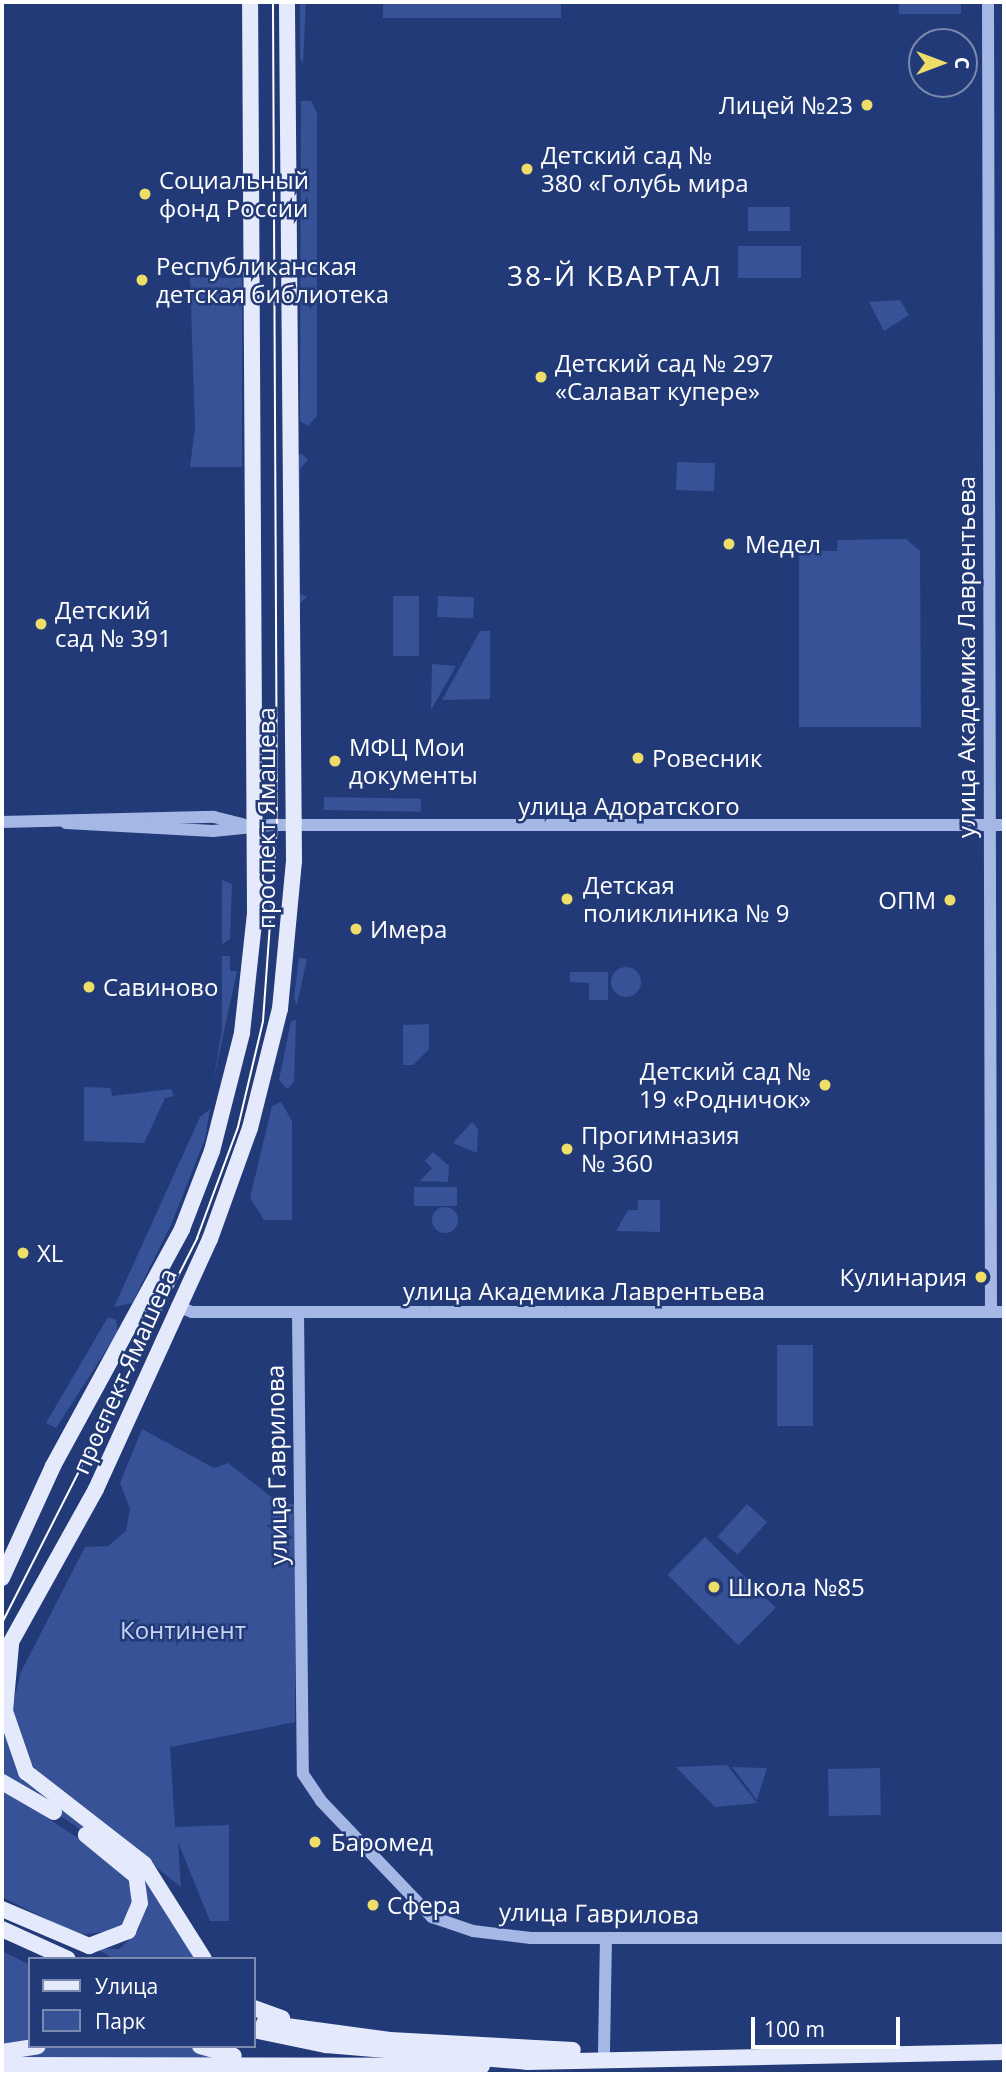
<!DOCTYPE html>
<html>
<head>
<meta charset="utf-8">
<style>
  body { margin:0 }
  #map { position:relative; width:1006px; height:2076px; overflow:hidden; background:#233a78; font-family:"Open Sans",sans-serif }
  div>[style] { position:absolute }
  .green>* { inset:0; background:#375296; transform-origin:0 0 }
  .round { border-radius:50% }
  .minor>* { height:12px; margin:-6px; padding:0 6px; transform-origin:6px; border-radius:6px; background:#a5b7e4 }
  .major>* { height:16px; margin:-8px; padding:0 8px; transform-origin:8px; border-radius:8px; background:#e4eafc }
  .tram>* { height:2px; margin:-1px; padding:0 1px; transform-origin:1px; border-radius:1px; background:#fff }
  .dots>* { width:19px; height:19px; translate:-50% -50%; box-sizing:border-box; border:4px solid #233a78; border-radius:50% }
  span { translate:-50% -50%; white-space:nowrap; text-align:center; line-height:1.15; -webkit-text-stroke:5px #233a78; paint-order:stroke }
  .poi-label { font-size:24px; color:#fff }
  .right { translate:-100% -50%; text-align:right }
  .left { translate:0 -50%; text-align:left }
  .street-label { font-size:24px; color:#fff }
  .park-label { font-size:24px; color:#c7d4f3 }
  .quarter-label { font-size:28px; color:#fff; letter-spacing:2px }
  .frame { position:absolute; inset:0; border:4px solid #fff; pointer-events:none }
  .legend { position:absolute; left:28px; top:1957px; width:228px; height:91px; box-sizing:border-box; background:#233a78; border:2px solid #7b89ae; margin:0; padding:9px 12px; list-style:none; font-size:21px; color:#fff }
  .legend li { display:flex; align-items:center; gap:14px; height:35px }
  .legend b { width:35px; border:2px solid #7b89ae }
  .north { position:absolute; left:908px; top:28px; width:70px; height:70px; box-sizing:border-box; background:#233a78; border:2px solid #7b89ae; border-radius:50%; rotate:90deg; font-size:19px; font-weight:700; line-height:28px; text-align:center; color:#fff }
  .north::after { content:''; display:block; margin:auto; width:24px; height:32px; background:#eedd68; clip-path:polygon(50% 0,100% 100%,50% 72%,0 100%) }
  .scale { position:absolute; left:751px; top:2017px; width:149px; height:32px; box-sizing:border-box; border:4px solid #fff; border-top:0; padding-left:9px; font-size:21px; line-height:24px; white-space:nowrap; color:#fff; -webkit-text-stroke:5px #233a78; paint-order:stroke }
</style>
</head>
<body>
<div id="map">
  <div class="green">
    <i style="clip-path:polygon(300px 2px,306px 2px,303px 64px,300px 58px)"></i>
    <i style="left:383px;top:2px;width:178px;height:16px"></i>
    <i style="left:899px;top:2px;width:62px;height:12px"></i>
    <i style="clip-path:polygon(301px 101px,311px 101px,317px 113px,317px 416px,308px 426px,300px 421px)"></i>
    <i style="left:748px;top:207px;width:42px;height:24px"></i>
    <i style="left:738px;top:246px;width:63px;height:32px"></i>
    <i style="clip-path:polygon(190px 277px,242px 278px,242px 467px,190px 467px,195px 428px)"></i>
    <i style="clip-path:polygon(900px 300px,909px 315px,884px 331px,869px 302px)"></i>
    <i style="clip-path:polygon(302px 454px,308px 460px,300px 469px,300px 594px,307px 597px,299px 604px,297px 455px)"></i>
    <i style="left:677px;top:462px;width:38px;height:28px;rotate:2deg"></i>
    <i style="clip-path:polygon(906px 539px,920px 551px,921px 727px,799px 727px,799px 550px,837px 551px,838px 540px)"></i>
    <i style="left:393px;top:596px;width:26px;height:60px"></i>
    <i style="left:438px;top:596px;width:36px;height:21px;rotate:2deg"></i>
    <i style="clip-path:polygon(480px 631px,490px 631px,490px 699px,442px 700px)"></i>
    <i style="clip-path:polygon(432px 664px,456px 666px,431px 710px)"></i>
    <i style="left:324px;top:797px;width:97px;height:13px;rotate:1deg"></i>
    <i style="clip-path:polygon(222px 880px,232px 884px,230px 939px,222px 944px)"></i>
    <i style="clip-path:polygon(222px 956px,230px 956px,230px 971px,237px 971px,213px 1083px,222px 1030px)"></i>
    <i style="clip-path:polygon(299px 958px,307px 959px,297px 1005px,294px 998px)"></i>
    <i class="round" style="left:611px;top:967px;width:30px;height:30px"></i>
    <i style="clip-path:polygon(570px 972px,608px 972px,608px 1000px,589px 1000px,589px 983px,570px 982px)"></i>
    <i style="clip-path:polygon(296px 1020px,294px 1082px,287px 1089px,279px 1080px,291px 1021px)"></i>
    <i style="clip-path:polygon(429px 1024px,429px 1049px,413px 1065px,403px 1065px,403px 1025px)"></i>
    <i style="clip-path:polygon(84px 1087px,111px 1088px,112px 1096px,171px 1089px,174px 1096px,165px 1098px,144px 1143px,84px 1141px)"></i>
    <i style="clip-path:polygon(281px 1102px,292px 1121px,292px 1220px,264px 1220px,250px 1198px,272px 1106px)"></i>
    <i style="clip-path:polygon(210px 1109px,205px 1139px,171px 1225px,132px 1303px,114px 1307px,200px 1117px)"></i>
    <i style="clip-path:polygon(472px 1122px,478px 1129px,477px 1153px,453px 1143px)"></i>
    <i style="clip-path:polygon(433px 1152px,449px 1166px,448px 1182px,420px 1181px,432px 1168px,425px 1161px)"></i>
    <i style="left:414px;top:1187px;width:43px;height:19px"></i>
    <i style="clip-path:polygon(638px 1200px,660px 1200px,660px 1232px,616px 1231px,628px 1210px,638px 1210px)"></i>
    <i class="round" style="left:432px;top:1207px;width:26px;height:26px"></i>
    <i style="clip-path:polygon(108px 1317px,116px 1320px,118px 1332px,56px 1428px,46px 1423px)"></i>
    <i style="left:777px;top:1345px;width:36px;height:81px"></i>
    <i style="clip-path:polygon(142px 1429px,214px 1468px,228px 1463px,280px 1504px,295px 1504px,295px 1722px,170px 1747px,175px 1827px,229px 1825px,229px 1921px,210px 1921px,178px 1842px,181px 1887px,38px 1774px,19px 1743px,12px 1707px,21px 1672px,85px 1547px,108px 1546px,126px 1531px,130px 1509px,120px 1483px)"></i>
    <i style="left:747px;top:1504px;width:27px;height:44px;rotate:42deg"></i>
    <i style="left:705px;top:1537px;width:100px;height:53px;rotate:45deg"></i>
    <i style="clip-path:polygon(2px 1724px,13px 1757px,140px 1867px,195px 1959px,115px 1959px,94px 1948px,119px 1949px,138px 1931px,144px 1911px,135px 1867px,2px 1776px)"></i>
    <i style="clip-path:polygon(727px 1765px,757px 1803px,715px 1807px,676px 1767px)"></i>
    <i style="clip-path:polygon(732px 1767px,767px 1768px,757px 1800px)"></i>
    <i style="left:880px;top:1768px;width:47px;height:52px;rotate:89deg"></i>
    <i style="clip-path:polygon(2px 1789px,122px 1866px,136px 1903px,119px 1930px,79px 1935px,2px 1897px)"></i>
    <i style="clip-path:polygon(2px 1951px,30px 1965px,30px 2046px,2px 2047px)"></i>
    <i style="clip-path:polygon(50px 2046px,194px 2046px,223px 2059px,2px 2060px)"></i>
  </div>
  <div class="minor">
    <i style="left:988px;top:2px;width:1310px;rotate:89.87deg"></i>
    <i style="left:2px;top:822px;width:212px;rotate:-1.4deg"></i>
    <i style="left:214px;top:817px;width:30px;rotate:14deg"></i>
    <i style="left:66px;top:823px;width:147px;rotate:3.1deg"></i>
    <i style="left:213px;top:831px;width:59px;rotate:-5.8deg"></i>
    <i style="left:272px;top:825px;width:732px"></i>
    <i style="left:177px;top:1306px;width:16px;rotate:22deg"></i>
    <i style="left:192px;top:1312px;width:812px"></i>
    <i style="left:298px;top:1312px;width:462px;rotate:89.4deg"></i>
    <i style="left:303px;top:1774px;width:32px;rotate:56deg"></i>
    <i style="left:321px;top:1801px;width:161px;rotate:46.3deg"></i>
    <i style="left:432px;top:1917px;width:43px;rotate:18.9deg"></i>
    <i style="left:473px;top:1931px;width:58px;rotate:6.9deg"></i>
    <i style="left:531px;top:1938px;width:473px"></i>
    <i style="left:604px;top:2051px;width:113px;rotate:-89deg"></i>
  </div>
  <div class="major">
    <i style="left:2px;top:1578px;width:123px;rotate:-65.5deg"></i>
    <i style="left:53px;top:1466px;width:270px;rotate:-61.4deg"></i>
    <i style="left:182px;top:1229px;width:84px;rotate:-69deg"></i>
    <i style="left:212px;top:1151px;width:122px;rotate:-75.7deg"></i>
    <i style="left:242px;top:1033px;width:121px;rotate:-83.8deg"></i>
    <i style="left:255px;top:913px;width:911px;rotate:-90.31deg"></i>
    <i style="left:11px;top:1645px;width:66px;rotate:95.2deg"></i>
    <i style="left:5px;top:1711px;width:65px;rotate:71deg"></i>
    <i style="left:26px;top:1772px;width:150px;rotate:37.9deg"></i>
    <i style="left:144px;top:1864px;width:112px;rotate:57.7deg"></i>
    <i style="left:2px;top:1658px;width:193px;rotate:-60.9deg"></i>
    <i style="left:96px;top:1489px;width:275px;rotate:-65.5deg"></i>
    <i style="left:210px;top:1239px;width:118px;rotate:-70.2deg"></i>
    <i style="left:250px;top:1128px;width:123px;rotate:-75.9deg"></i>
    <i style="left:280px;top:1009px;width:149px;rotate:-84.6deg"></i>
    <i style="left:294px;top:861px;width:859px;rotate:-90.47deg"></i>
    <i style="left:2px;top:1782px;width:60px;rotate:30deg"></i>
    <i style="left:2px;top:1909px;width:95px;rotate:23deg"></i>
    <i style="left:89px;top:1946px;width:42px;rotate:-21deg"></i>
    <i style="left:128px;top:1931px;width:30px;rotate:-67deg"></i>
    <i style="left:140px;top:1903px;width:27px;rotate:-98deg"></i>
    <i style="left:136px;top:1876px;width:65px;rotate:-140.6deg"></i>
    <i style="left:2px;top:1929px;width:72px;rotate:24.4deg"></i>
    <i style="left:254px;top:2008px;width:30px;rotate:20deg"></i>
    <i style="left:264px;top:2023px;width:127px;rotate:7.7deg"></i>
    <i style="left:390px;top:2040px;width:183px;rotate:3.1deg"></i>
    <i style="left:254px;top:2030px;width:74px;rotate:11.8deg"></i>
    <i style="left:326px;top:2045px;width:202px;rotate:4.8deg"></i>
    <i style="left:527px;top:2062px;width:477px;rotate:-1.2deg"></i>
    <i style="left:200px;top:2046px;width:35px;rotate:16deg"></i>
    <i style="left:2px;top:2052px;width:36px;rotate:-9deg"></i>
    <i style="left:2px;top:2065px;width:480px;rotate:0.1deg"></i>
  </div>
  <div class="tram">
    <i style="left:2px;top:1623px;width:432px;rotate:-63.1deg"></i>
    <i style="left:197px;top:1238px;width:118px;rotate:-69.7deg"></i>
    <i style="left:238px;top:1127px;width:109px;rotate:-76.7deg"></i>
    <i style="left:263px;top:1021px;width:196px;rotate:-85.9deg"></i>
    <i style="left:277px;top:825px;width:823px;rotate:-90.28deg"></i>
  </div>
  <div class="dots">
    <i style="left:867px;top:105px;background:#eedd68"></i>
    <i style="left:527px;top:169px;background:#eedd68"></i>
    <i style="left:145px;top:194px;background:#eedd68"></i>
    <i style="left:142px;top:280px;background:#eedd68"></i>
    <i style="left:541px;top:377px;background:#eedd68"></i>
    <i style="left:729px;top:544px;background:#eedd68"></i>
    <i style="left:41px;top:624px;background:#eedd68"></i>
    <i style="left:638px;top:758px;background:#eedd68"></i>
    <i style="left:335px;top:761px;background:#eedd68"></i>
    <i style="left:567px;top:899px;background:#eedd68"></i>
    <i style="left:950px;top:900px;background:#eedd68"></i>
    <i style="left:356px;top:929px;background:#eedd68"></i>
    <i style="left:89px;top:987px;background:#eedd68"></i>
    <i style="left:825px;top:1085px;background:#eedd68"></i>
    <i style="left:567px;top:1149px;background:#eedd68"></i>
    <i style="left:23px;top:1253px;background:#eedd68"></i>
    <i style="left:981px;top:1277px;background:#eedd68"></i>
    <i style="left:714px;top:1587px;background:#eedd68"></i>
    <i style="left:315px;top:1842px;background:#eedd68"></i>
    <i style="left:373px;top:1905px;background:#eedd68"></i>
  </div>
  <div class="poi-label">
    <span class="right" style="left:853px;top:105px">Лицей №23</span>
    <span class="left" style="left:541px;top:169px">Детский сад №<br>380 «Голубь мира</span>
    <span class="left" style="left:159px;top:194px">Социальный<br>фонд России</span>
    <span class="left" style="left:156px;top:280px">Республиканская<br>детская библиотека</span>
    <span class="left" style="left:555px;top:377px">Детский сад № 297<br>«Салават купере»</span>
    <span class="left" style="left:745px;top:544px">Медел</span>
    <span class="left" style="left:55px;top:624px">Детский<br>сад № 391</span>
    <span class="left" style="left:349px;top:761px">МФЦ Мои<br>документы</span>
    <span class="left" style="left:652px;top:758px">Ровесник</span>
    <span class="left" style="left:583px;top:899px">Детская<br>поликлиника № 9</span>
    <span class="right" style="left:936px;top:900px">ОПМ</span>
    <span class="left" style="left:370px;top:929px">Имера</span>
    <span class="left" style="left:103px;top:987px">Савиново</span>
    <span class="right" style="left:811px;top:1085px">Детский сад №<br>19 «Родничок»</span>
    <span class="left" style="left:581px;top:1149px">Прогимназия<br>№ 360</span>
    <span class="left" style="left:37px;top:1253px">XL</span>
    <span class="right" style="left:967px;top:1277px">Кулинария</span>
    <span class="left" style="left:728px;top:1587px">Школа №85</span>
    <span class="left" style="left:331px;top:1842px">Баромед</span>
    <span class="left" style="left:387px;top:1905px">Сфера</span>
  </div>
  <div class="street-label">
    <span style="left:966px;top:657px;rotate:-90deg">улица Академика Лаврентьева</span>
    <span style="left:629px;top:806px">улица Адоратского</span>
    <span style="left:266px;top:818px;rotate:-90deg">проспект Ямашева</span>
    <span style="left:584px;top:1291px">улица Академика Лаврентьева</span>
    <span style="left:124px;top:1371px;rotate:-66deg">проспект Ямашева</span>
    <span style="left:276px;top:1465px;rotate:-91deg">улица Гаврилова</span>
    <span style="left:599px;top:1913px;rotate:1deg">улица Гаврилова</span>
  </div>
  <div class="park-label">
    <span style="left:183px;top:1630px">Континент</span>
  </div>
  <div class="quarter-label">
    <span style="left:615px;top:275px">38-Й КВАРТАЛ</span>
  </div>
  <div class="frame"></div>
  <ul class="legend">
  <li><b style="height:9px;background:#e4eafc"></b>Улица</li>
  <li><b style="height:19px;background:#375296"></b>Парк</li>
  </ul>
  <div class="north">С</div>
  <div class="scale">100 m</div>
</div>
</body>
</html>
